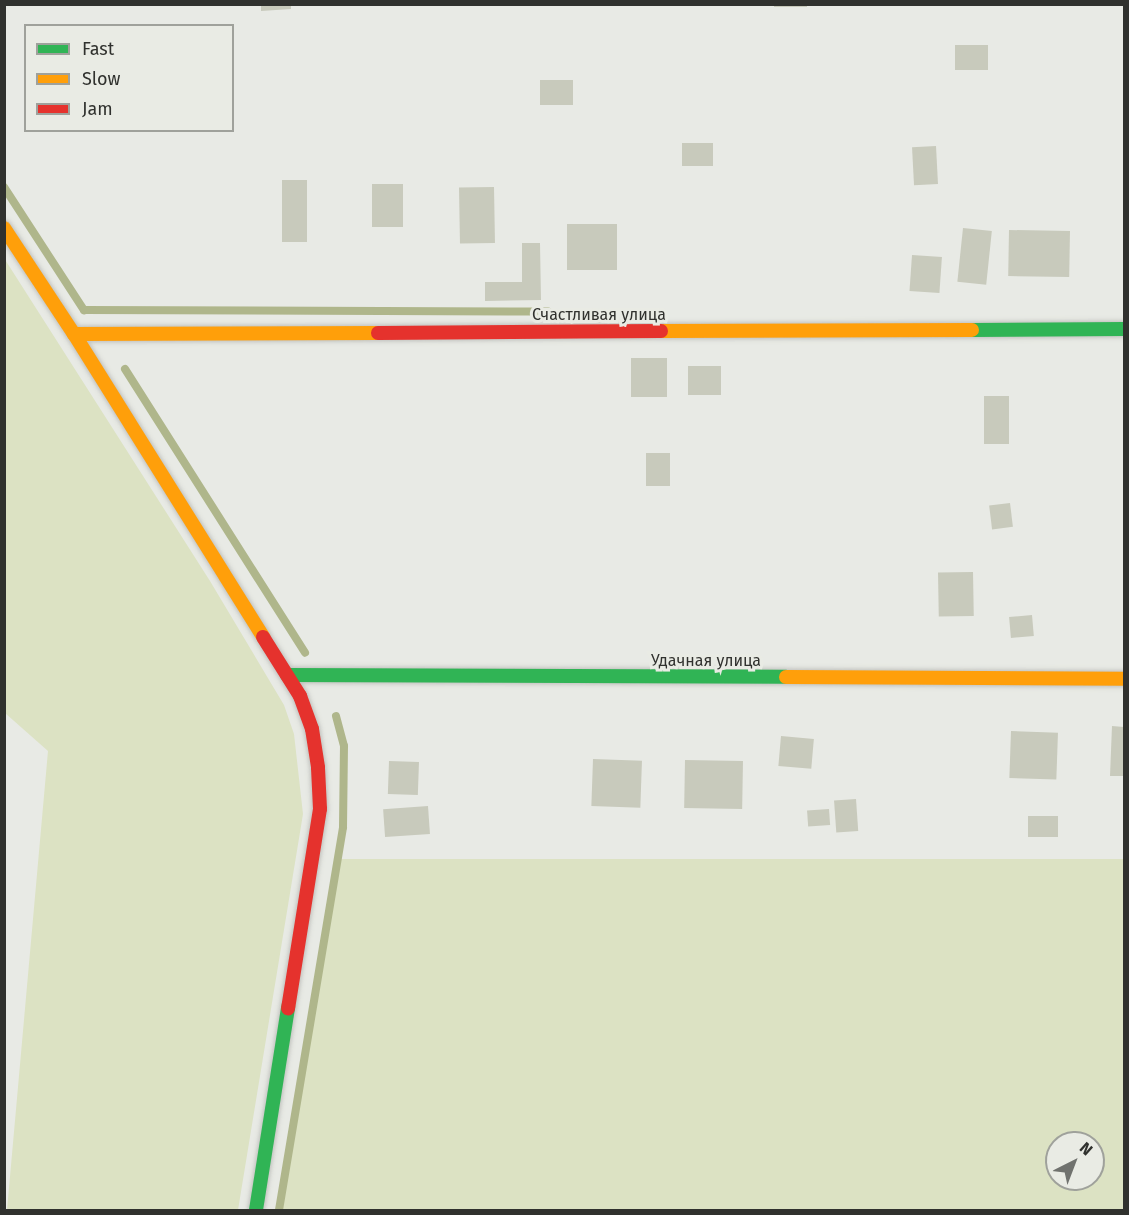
<!DOCTYPE html>
<html>
<head>
<meta charset="utf-8">
<style>
  body { margin:0 }
  #map { position:relative; width:1129px; height:1215px; overflow:hidden; background:#e8eae5; font-family:"Fira Sans",sans-serif }
  div>[style] { position:absolute }
  .green>* { inset:0; background:#dce2c3 }
  .stream>* { height:8px; margin:-4px; padding:0 4px; transform-origin:4px; border-radius:4px; background:#afb68b }
  .building>* { inset:0; background:#c8cabc; transform-origin:0 0 }
  .roads { filter:drop-shadow(0 0 2px #c2c3bf) drop-shadow(0 0 2px #c2c3bf) }
  .fast>* { height:14px; margin:-7px; padding:0 7px; transform-origin:7px; border-radius:7px; background:#30b455 }
  .slow>* { height:14px; margin:-7px; padding:0 7px; transform-origin:7px; border-radius:7px; background:#ff9f0a }
  .jam>* { height:14px; margin:-7px; padding:0 7px; transform-origin:7px; border-radius:7px; background:#e5322d }
  span { translate:-50% -50%; white-space:nowrap; text-align:center; line-height:1.15; -webkit-text-stroke:6px #e9ebe4; paint-order:stroke }
  .street-label { font-size:16px; color:#30312e }
  .frame { position:absolute; inset:0; border:6px solid #30312e; pointer-events:none }
  .legend { position:absolute; left:24px; top:24px; width:210px; height:108px; box-sizing:border-box; background:#e9ebe4; border:2px solid #9fa19b; margin:0; padding:8px 10px; list-style:none; font-size:18px; color:#30312e }
  .legend li { display:flex; align-items:center; gap:12px; height:30px }
  .legend b { width:30px; border:2px solid #9fa19b }
  .north { position:absolute; left:1045px; top:1131px; width:60px; height:60px; box-sizing:border-box; background:#e9ebe4; border:2px solid #9fa19b; border-radius:50%; rotate:42deg; font-size:16px; font-weight:700; line-height:24px; text-align:center; color:#30312e }
  .north::after { content:''; display:block; margin:auto; width:21px; height:27px; background:#70726e; clip-path:polygon(50% 0,100% 100%,50% 72%,0 100%) }
</style>
</head>
<body>
<div id="map">
  <div class="green">
    <i style="clip-path:polygon(4px 258px,210px 581px,284px 705px,294px 734px,303px 814px,238px 1210px,7px 1210px,48px 751px,5px 713px)"></i>
    <i style="clip-path:polygon(evenodd,337px 859px,1124px 859px,1124px 1210px,276px 1210px,337px 859px,1057px 1143px,1093px 1143px,1093px 1179px,1057px 1179px,1057px 1143px)"></i>
  </div>
  <div class="stream">
    <i style="left:4px;top:187px;width:147px;rotate:57deg"></i>
    <i style="left:84px;top:310px;width:464px;rotate:0.2deg"></i>
    <i style="left:125px;top:369px;width:336px;rotate:57.6deg"></i>
    <i style="left:279px;top:1210px;width:388px;rotate:-80.5deg"></i>
    <i style="left:343px;top:827px;width:81px;rotate:-89.3deg"></i>
    <i style="left:344px;top:746px;width:31px;rotate:-105deg"></i>
  </div>
  <div class="building">
    <i style="clip-path:polygon(261px 4px,291px 4px,291px 9px,261px 11px)"></i>
    <i style="left:774px;top:4px;width:33px;height:3px"></i>
    <i style="left:988px;top:45px;width:25px;height:33px;rotate:90deg"></i>
    <i style="left:573px;top:80px;width:25px;height:33px;rotate:90deg"></i>
    <i style="left:682px;top:143px;width:31px;height:23px"></i>
    <i style="left:936px;top:146px;width:38px;height:24px;rotate:87deg"></i>
    <i style="left:282px;top:180px;width:25px;height:62px"></i>
    <i style="left:372px;top:184px;width:31px;height:43px"></i>
    <i style="left:494px;top:187px;width:56px;height:35px;rotate:89deg"></i>
    <i style="left:567px;top:224px;width:50px;height:46px"></i>
    <i style="left:963px;top:228px;width:29px;height:54px;rotate:6deg"></i>
    <i style="left:1009px;top:230px;width:61px;height:46px;rotate:1deg"></i>
    <i style="clip-path:polygon(522px 243px,540px 243px,541px 300px,485px 301px,485px 282px,522px 282px)"></i>
    <i style="left:912px;top:255px;width:30px;height:36px;rotate:4deg"></i>
    <i style="left:631px;top:358px;width:36px;height:39px"></i>
    <i style="left:688px;top:366px;width:33px;height:29px"></i>
    <i style="left:984px;top:396px;width:25px;height:48px"></i>
    <i style="left:646px;top:453px;width:24px;height:33px"></i>
    <i style="left:1010px;top:503px;width:24px;height:21px;rotate:83deg"></i>
    <i style="left:973px;top:572px;width:44px;height:35px;rotate:89deg"></i>
    <i style="left:1032px;top:615px;width:21px;height:23px;rotate:85deg"></i>
    <i style="clip-path:polygon(1112px 726px,1124px 727px,1124px 776px,1110px 776px)"></i>
    <i style="left:1011px;top:731px;width:47px;height:47px;rotate:2deg"></i>
    <i style="left:781px;top:736px;width:33px;height:30px;rotate:5deg"></i>
    <i style="left:593px;top:759px;width:49px;height:47px;rotate:2deg"></i>
    <i style="left:685px;top:760px;width:58px;height:48px;rotate:1deg"></i>
    <i style="left:389px;top:761px;width:30px;height:33px;rotate:2deg"></i>
    <i style="left:856px;top:799px;width:32px;height:22px;rotate:86deg"></i>
    <i style="left:428px;top:806px;width:28px;height:45px;rotate:86deg"></i>
    <i style="left:829px;top:809px;width:16px;height:22px;rotate:86deg"></i>
    <i style="left:1028px;top:816px;width:30px;height:21px"></i>
  </div>
  <div class="roads">
    <div class="fast">
      <i style="left:972px;top:330px;width:152px;rotate:-0.4deg"></i>
      <i style="left:287px;top:675px;width:499px;rotate:0.2deg"></i>
      <i style="left:256px;top:1210px;width:205px;rotate:-81deg"></i>
    </div>
    <div class="slow">
      <i style="left:4px;top:228px;width:127px;rotate:56.6deg"></i>
      <i style="left:74px;top:334px;width:357px;rotate:58deg"></i>
      <i style="left:661px;top:331px;width:311px;rotate:-0.2deg"></i>
      <i style="left:74px;top:334px;width:304px;rotate:-0.2deg"></i>
      <i style="left:786px;top:677px;width:338px;rotate:0.3deg"></i>
    </div>
    <div class="jam">
      <i style="left:378px;top:333px;width:283px;rotate:-0.4deg"></i>
      <i style="left:263px;top:637px;width:70px;rotate:57.9deg"></i>
      <i style="left:300px;top:696px;width:35px;rotate:70deg"></i>
      <i style="left:312px;top:729px;width:39px;rotate:81deg"></i>
      <i style="left:318px;top:768px;width:41px;rotate:87.2deg"></i>
      <i style="left:320px;top:809px;width:202px;rotate:99.1deg"></i>
    </div>
  </div>
  <div class="street-label">
    <span style="left:599px;top:315px">Счастливая улица</span>
    <span style="left:706px;top:661px">Удачная улица</span>
  </div>
  <div class="frame"></div>
  <ul class="legend">
  <li><b style="height:8px;background:#30b455"></b>Fast</li>
  <li><b style="height:8px;background:#ff9f0a"></b>Slow</li>
  <li><b style="height:8px;background:#e5322d"></b>Jam</li>
  </ul>
  <div class="north">N</div>
</div>
</body>
</html>
